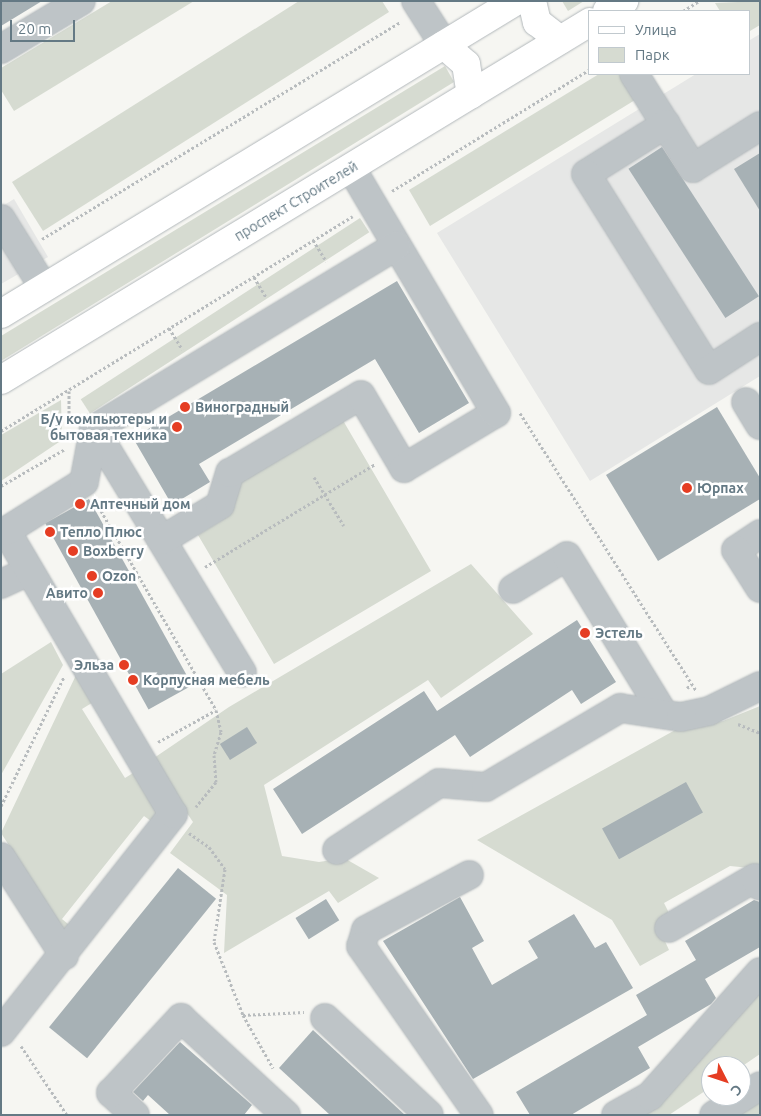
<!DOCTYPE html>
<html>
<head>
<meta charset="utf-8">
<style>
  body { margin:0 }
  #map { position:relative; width:761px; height:1116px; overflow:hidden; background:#f6f6f2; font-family:Ubuntu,sans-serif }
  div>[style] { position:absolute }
  .built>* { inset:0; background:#e6e7e6 }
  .green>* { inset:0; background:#d6dbd1; transform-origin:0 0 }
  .building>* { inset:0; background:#a7b1b5; transform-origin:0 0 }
  .path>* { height:3px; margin-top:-1.5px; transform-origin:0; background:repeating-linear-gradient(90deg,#b8bcbe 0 2.5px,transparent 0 5px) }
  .roads { filter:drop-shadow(0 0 1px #b2b8bb) drop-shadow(0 0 1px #b2b8bb) }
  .minor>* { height:28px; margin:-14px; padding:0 14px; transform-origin:14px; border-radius:14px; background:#bec4c7 }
  .major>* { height:28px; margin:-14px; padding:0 14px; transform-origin:14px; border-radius:14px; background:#fff }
  .dots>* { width:14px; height:14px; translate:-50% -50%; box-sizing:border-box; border:2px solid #fff; border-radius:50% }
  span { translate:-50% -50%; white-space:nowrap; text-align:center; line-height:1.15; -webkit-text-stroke:5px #fff; paint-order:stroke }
  .street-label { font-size:14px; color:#647984 }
  .poi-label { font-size:14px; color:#647984; font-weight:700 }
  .left { translate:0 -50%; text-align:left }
  .right { translate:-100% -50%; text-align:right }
  .frame { position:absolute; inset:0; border:2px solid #647984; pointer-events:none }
  .legend { position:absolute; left:588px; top:10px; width:162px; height:65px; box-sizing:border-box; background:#fff; border:1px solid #c1c9ce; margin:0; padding:6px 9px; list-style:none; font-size:15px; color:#647984 }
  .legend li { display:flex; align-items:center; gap:10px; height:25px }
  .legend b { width:25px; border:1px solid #c1c9ce }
  .north { position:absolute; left:701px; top:1056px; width:50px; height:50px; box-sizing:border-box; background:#fff; border:1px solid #c1c9ce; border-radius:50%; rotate:131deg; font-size:14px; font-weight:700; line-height:20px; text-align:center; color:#647984 }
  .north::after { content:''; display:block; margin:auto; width:18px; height:22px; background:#e53d23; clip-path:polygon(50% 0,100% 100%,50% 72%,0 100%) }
  .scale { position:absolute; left:10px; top:20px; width:65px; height:22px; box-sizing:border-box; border:2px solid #647984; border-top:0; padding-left:6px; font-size:15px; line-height:18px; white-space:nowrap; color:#647984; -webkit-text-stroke:4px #fff; paint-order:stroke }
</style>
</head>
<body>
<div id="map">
  <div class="built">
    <i style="clip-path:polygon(760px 34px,760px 376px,590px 481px,437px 233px,696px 74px,750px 74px,750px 40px)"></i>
    <i style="clip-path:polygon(14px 199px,48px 257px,1px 284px,1px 207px)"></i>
  </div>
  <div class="green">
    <i style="clip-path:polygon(112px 1px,194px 1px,14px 111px,1px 90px,1px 68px)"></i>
    <i style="clip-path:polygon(299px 1px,382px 1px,389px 12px,43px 231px,12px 182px)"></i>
    <i style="clip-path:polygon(562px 1px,584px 1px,568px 11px)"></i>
    <i style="clip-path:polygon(760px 1px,760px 25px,750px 31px,750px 11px,720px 11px,715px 3px)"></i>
    <i style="clip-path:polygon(445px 66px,454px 82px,1px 361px,1px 336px)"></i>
    <i style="clip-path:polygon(599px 74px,619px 74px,635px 100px,430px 226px,409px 190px)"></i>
    <i style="left:360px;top:218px;width:17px;height:333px;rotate:57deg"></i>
    <i style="clip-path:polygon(61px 400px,62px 440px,1px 481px,1px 435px)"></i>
    <i style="clip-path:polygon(341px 417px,431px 571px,274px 664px,198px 535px,230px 515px,238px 477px)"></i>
    <i style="clip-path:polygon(471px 564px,533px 634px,441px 698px,428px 680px,264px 785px,282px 856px,319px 862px,344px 858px,379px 878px,338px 903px,329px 891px,224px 953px,227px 895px,170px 853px,193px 822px,151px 760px,229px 707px)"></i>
    <i style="clip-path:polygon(51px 642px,63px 665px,1px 775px,1px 674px)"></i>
    <i style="clip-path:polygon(77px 673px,95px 701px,82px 709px,125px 778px,138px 770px,164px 812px,155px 824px,144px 816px,62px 919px,73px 928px,67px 935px,1px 833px)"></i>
    <i style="clip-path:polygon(760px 706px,760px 869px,730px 866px,664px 903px,672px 919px,658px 926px,669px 950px,640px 966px,612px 920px,477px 840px,677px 729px,723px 721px)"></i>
    <i style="clip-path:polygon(760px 979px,760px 1054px,741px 1067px,711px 1066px,711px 1087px,669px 1115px,638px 1115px)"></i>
    <i style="clip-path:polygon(760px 1098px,760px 1115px,734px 1115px)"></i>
  </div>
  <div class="building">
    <i style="clip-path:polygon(1px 1px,42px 1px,1px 26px)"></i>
    <i style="left:662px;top:147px;width:178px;height:40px;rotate:57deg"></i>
    <i style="clip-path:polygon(760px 153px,760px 211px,734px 169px)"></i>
    <i style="clip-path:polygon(397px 281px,469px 403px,419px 433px,375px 359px,199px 464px,210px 482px,172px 505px,133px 438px)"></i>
    <i style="clip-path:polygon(717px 407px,760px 478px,760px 499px,658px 561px,606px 475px)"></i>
    <i style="left:89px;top:499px;width:213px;height:50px;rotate:61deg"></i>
    <i style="clip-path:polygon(577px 620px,616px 682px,581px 704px,572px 690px,470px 757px,455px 735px,302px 834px,273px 789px,424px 691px,437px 711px)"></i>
    <i style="left:247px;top:727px;width:19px;height:32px;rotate:58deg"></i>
    <i style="left:686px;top:782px;width:35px;height:96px;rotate:61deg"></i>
    <i style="left:178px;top:868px;width:49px;height:205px;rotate:39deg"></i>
    <i style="clip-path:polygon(460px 897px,484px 941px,472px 948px,492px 985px,538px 958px,528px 941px,574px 914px,595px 948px,606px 942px,633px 988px,473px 1079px,383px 941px)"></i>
    <i style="left:326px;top:899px;width:25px;height:36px;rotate:58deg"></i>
    <i style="clip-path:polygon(754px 900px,760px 902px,760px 947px,705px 979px,716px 998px,711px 1004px,638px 1047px,650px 1068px,571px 1115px,530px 1115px,516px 1092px,647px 1015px,636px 995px,696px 960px,685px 941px)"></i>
    <i style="clip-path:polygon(313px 1030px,405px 1115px,330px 1115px,279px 1068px)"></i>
    <i style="clip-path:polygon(180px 1042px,252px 1105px,244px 1115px,170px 1115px,148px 1095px,143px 1101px,133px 1092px)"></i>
  </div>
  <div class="path">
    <i style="left:683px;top:11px;width:19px;rotate:-32deg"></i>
    <i style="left:392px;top:191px;width:233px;rotate:-31.6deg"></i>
    <i style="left:42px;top:239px;width:419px;rotate:-31.2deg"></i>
    <i style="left:313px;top:240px;width:25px;rotate:58deg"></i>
    <i style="left:254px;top:277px;width:23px;rotate:59deg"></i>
    <i style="left:169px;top:328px;width:25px;rotate:58deg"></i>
    <i style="left:69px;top:391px;width:31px;rotate:90deg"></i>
    <i style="left:520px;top:413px;width:328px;rotate:57.6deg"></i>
    <i style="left:1px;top:431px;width:412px;rotate:-31.4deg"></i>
    <i style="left:314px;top:477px;width:57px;rotate:58.5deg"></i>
    <i style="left:1px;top:486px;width:74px;rotate:-30deg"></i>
    <i style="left:96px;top:502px;width:240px;rotate:60deg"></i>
    <i style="left:216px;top:710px;width:23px;rotate:77deg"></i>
    <i style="left:221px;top:732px;width:24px;rotate:107deg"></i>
    <i style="left:214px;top:755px;width:27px;rotate:86deg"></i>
    <i style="left:216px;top:782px;width:32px;rotate:129deg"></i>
    <i style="left:205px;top:567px;width:199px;rotate:-31.2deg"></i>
    <i style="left:687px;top:688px;width:6px;rotate:-39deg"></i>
    <i style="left:738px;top:724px;width:24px;rotate:22deg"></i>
    <i style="left:158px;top:742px;width:66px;rotate:-28.9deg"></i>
    <i style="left:1px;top:806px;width:144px;rotate:-64deg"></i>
    <i style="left:189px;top:833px;width:24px;rotate:35deg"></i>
    <i style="left:209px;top:847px;width:27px;rotate:54deg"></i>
    <i style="left:225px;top:869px;width:74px;rotate:98.6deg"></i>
    <i style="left:214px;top:942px;width:79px;rotate:68.3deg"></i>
    <i style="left:243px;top:1015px;width:61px;rotate:60.5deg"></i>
    <i style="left:243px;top:1015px;width:61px;rotate:-2.8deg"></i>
    <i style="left:21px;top:1046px;width:83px;rotate:56.3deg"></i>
  </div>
  <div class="roads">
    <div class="minor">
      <i style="left:416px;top:1px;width:52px;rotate:57.5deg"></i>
      <i style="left:1px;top:49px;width:93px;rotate:-31deg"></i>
      <i style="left:634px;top:74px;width:111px;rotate:57.9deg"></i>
      <i style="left:693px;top:168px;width:79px;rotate:-32.1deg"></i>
      <i style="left:666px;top:124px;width:94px;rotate:148deg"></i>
      <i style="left:586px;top:174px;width:231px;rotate:57.9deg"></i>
      <i style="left:709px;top:370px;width:61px;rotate:-32.9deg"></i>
      <i style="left:1px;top:219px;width:81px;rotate:58.1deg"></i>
      <i style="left:746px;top:402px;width:27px;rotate:59deg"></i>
      <i style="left:94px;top:429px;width:285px;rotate:58.7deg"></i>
      <i style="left:760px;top:534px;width:29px;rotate:146deg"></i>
      <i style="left:736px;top:550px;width:45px;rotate:57.7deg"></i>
      <i style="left:162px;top:540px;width:68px;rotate:-31.1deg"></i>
      <i style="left:220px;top:505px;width:34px;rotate:-73deg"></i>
      <i style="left:230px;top:473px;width:152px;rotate:-30.8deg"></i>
      <i style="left:361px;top:395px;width:85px;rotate:59.5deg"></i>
      <i style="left:404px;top:468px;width:107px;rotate:-30.9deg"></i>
      <i style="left:496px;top:413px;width:285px;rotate:-120.6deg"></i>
      <i style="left:1px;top:584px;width:31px;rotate:-25deg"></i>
      <i style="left:513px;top:589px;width:63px;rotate:-31.4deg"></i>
      <i style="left:567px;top:556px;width:185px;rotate:58.5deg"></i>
      <i style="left:337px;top:850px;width:122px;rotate:-33.3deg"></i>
      <i style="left:439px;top:783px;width:47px;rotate:4.9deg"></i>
      <i style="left:486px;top:787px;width:156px;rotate:-30.5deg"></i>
      <i style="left:620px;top:708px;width:62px;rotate:8.4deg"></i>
      <i style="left:681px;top:717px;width:29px;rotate:-12deg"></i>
      <i style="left:709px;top:711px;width:57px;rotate:-26.1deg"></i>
      <i style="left:1px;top:857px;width:117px;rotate:57.3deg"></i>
      <i style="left:469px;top:875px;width:117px;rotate:151.9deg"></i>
      <i style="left:366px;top:930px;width:17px;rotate:107deg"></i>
      <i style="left:361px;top:946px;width:206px;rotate:55.1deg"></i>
      <i style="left:669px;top:928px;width:99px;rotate:-30.2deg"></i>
      <i style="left:755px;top:878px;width:9px;rotate:58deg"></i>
      <i style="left:325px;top:1018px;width:142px;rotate:43deg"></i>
      <i style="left:1px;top:1032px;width:278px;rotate:-51.7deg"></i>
      <i style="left:173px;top:814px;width:329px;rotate:-120.5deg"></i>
      <i style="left:6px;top:531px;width:92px;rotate:-32.1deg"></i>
      <i style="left:84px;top:482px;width:54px;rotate:-79.3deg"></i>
      <i style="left:94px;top:429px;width:353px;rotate:-31.2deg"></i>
      <i style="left:135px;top:1115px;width:33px;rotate:-137deg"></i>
      <i style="left:111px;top:1093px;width:103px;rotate:-47deg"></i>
      <i style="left:181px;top:1018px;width:143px;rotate:42.7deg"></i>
      <i style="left:616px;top:1115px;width:39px;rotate:-29deg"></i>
      <i style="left:650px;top:1096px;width:166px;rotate:-48.4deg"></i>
      <i style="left:714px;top:1115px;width:54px;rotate:-32.2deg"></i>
    </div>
    <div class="major">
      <i style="left:532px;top:1px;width:22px;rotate:77deg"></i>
      <i style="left:537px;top:22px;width:29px;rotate:38deg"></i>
      <i style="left:607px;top:11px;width:20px;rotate:-30deg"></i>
      <i style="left:444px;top:45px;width:29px;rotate:41deg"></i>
      <i style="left:466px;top:64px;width:31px;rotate:81deg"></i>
      <i style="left:1px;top:314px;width:603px;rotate:-31.29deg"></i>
      <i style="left:1px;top:380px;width:689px;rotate:-31.29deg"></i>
    </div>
  </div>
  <div class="dots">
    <i style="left:185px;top:407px;background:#e53d23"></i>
    <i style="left:177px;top:427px;background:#e53d23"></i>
    <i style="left:687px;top:488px;background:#e53d23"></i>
    <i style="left:80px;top:504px;background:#e53d23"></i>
    <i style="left:50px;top:532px;background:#e53d23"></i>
    <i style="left:73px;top:551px;background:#e53d23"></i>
    <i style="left:92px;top:576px;background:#e53d23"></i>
    <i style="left:98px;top:593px;background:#e53d23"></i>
    <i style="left:585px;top:633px;background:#e53d23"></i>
    <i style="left:124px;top:665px;background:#e53d23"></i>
    <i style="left:133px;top:680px;background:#e53d23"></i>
  </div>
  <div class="street-label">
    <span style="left:296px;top:201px;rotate:-31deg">проспект Строителей</span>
  </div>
  <div class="poi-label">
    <span class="left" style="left:195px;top:407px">Виноградный</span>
    <span class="right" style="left:167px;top:427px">Б/у компьютеры и<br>бытовая техника</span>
    <span class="left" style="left:697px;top:488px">Юрпах</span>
    <span class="left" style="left:90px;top:504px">Аптечный дом</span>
    <span class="left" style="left:60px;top:532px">Тепло Плюс</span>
    <span class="left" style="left:83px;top:551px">Boxberry</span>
    <span class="left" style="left:102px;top:576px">Ozon</span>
    <span class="right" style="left:88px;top:593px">Авито</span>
    <span class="left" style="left:595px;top:633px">Эстель</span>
    <span class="right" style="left:114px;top:665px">Эльза</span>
    <span class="left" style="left:143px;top:680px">Корпусная мебель</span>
  </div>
  <div class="frame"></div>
  <ul class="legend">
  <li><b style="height:6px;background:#fff"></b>Улица</li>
  <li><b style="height:14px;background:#d6dbd1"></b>Парк</li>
  </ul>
  <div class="north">С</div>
  <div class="scale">20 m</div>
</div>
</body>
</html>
